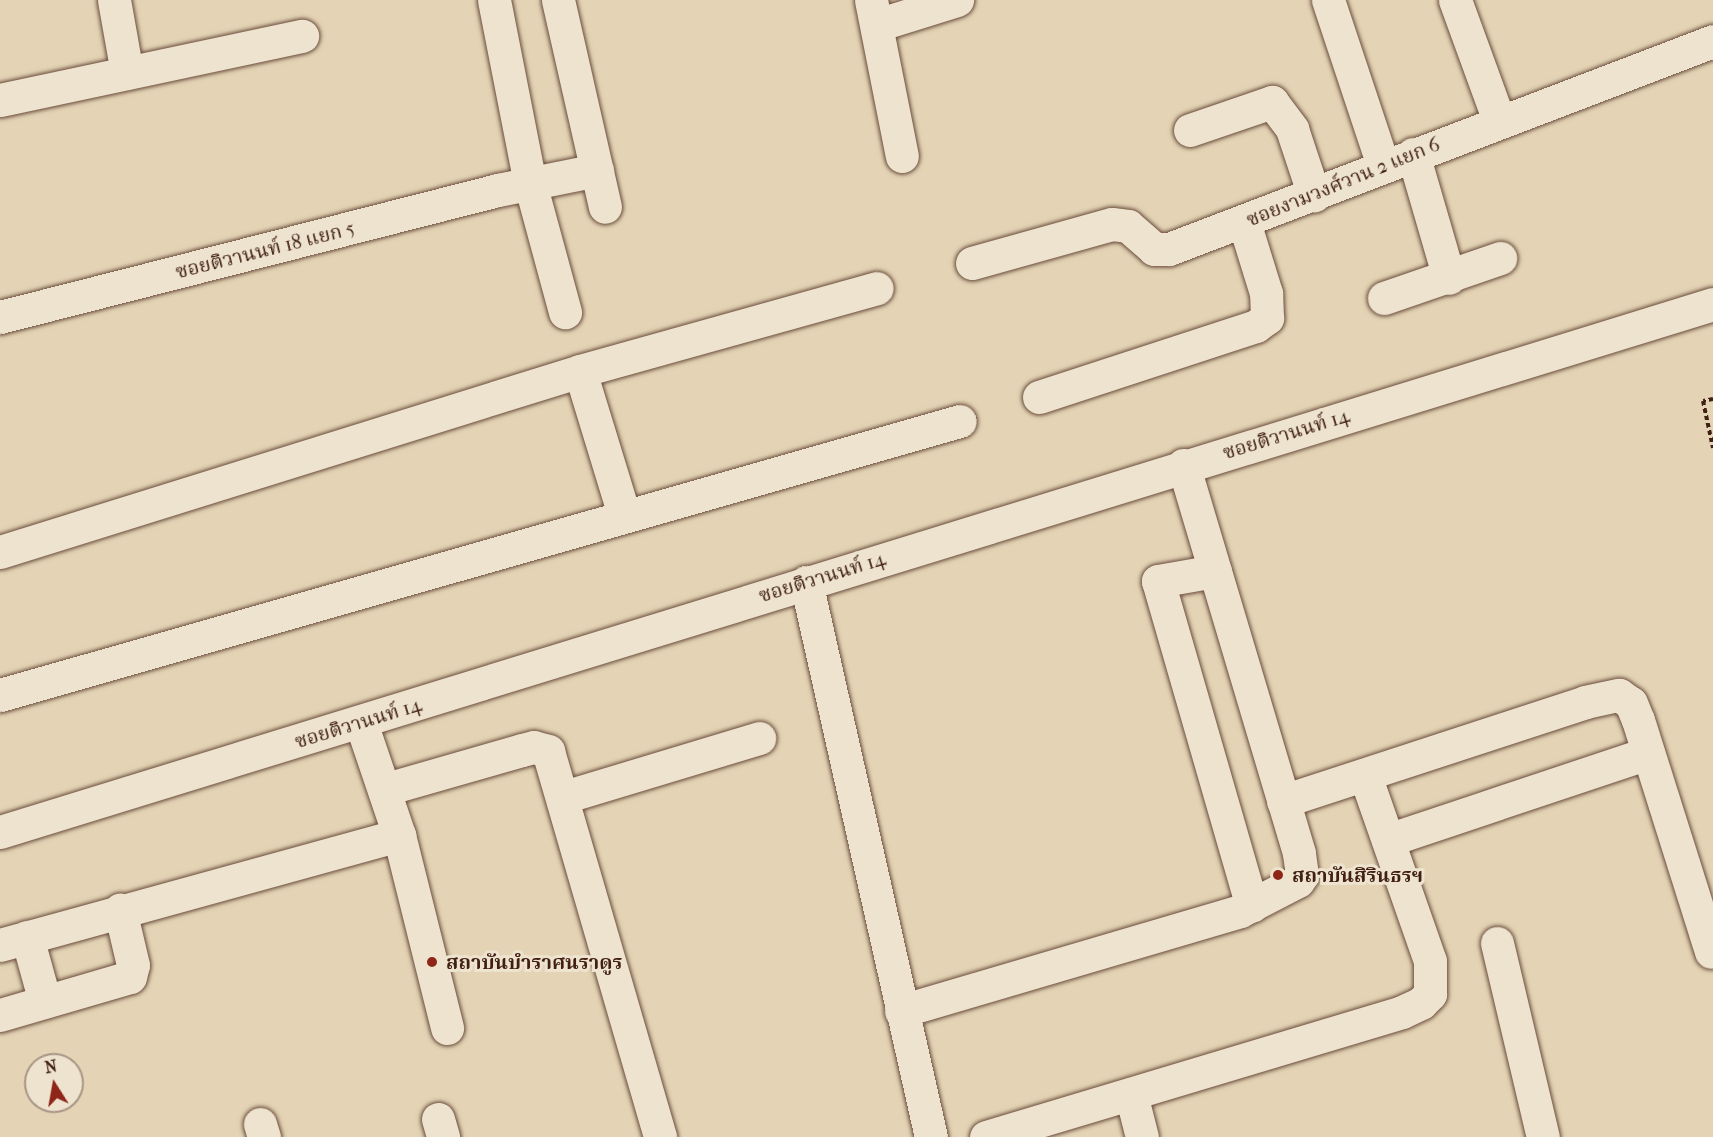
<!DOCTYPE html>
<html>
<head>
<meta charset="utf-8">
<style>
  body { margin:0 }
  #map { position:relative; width:1713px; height:1137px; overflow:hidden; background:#e4d4b5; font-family:"IM FELL French Canon","Noto Serif Thai",serif }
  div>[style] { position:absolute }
  .path>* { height:4px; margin-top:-2px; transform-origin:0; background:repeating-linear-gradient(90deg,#411f13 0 4.5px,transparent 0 7.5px) }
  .roads { filter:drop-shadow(0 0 2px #6a4c3c) drop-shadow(0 0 2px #6a4c3c) }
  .minor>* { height:33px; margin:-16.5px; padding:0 16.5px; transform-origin:16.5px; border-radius:16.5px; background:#ede3cf }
  .dots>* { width:16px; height:16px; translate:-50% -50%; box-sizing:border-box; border:3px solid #ede3cf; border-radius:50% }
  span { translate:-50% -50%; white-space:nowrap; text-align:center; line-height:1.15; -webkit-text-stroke:6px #ede3cf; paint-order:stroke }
  .street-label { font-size:20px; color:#411f13 }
  .poi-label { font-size:20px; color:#411f13; font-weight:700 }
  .left { translate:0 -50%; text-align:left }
  .north { position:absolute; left:24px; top:1053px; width:60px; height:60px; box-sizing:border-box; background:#ede3cf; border:2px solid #a89584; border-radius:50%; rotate:349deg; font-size:16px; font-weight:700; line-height:24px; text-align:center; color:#411f13 }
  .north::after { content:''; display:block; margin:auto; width:21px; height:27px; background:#8f2418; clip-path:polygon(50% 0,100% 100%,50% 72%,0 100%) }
</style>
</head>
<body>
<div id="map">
  <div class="path">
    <i style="left:1713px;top:399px;width:10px;rotate:169deg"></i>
    <i style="left:1703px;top:401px;width:48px;rotate:78deg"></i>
  </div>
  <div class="roads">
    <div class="minor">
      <i style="left:114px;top:0;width:74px;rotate:79.9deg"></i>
      <i style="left:494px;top:0;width:187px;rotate:78.9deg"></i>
      <i style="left:530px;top:183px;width:134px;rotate:74.8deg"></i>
      <i style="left:558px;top:0;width:212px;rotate:77.2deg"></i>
      <i style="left:871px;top:0;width:159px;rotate:78.8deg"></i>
      <i style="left:1328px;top:0;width:174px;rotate:71.6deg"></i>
      <i style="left:1455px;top:0;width:129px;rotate:70deg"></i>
      <i style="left:877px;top:25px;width:84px;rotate:-17.4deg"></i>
      <i style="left:0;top:100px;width:309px;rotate:-12deg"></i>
      <i style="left:1190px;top:130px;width:87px;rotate:-18.9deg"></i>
      <i style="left:1272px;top:102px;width:34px;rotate:53deg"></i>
      <i style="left:1292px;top:129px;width:70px;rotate:71.6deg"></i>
      <i style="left:1413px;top:154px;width:129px;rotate:73.8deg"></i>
      <i style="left:972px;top:263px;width:145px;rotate:-15.6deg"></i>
      <i style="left:1112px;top:224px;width:16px;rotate:7deg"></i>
      <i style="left:1128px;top:226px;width:35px;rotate:41deg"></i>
      <i style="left:1154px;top:249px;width:15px"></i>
      <i style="left:1169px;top:249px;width:582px;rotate:-20.92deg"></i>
      <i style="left:1384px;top:298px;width:123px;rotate:-19deg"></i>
      <i style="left:0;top:317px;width:514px;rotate:-14.31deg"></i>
      <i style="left:498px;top:190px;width:101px;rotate:-11.4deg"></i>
      <i style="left:580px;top:371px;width:151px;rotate:73deg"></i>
      <i style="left:1039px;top:397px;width:228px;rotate:-18.1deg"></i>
      <i style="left:1256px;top:326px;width:14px;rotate:-36deg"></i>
      <i style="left:1267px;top:318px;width:25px;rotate:-92deg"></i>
      <i style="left:1266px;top:293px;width:74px;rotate:-107.2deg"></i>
      <i style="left:0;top:552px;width:608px;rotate:-17.33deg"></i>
      <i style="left:580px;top:371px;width:308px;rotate:-15.6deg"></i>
      <i style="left:1215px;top:571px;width:58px;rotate:170deg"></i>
      <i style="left:1158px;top:581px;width:338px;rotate:73.9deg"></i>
      <i style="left:806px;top:582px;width:569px;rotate:77.31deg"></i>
      <i style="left:0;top:695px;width:998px;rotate:-15.93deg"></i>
      <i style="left:386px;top:789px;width:141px;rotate:-16deg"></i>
      <i style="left:522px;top:750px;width:12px;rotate:-14deg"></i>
      <i style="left:534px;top:747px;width:15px;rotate:16deg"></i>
      <i style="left:548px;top:751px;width:402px;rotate:73.8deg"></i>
      <i style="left:564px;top:797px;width:204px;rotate:-16.8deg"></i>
      <i style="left:1283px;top:801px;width:318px;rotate:-18.1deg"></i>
      <i style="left:1585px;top:702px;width:35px;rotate:-12deg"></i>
      <i style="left:1619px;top:695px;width:14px;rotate:34deg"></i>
      <i style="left:1631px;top:703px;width:18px;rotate:68deg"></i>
      <i style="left:1638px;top:720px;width:243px;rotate:72.5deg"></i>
      <i style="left:0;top:832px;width:1793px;rotate:-17.13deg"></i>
      <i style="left:399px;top:835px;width:199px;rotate:76deg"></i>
      <i style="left:1388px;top:840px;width:274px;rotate:-18.5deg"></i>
      <i style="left:27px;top:937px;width:67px;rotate:74.5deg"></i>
      <i style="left:1497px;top:943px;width:199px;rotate:76.7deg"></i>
      <i style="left:0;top:945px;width:414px;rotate:-15.4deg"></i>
      <i style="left:399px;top:835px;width:118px;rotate:-108.7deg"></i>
      <i style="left:901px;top:1011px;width:353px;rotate:-16.4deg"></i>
      <i style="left:1240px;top:911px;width:65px;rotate:-27.3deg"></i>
      <i style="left:1298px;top:881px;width:7px;rotate:-56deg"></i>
      <i style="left:1302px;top:875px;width:22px;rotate:-98deg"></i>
      <i style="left:1299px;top:853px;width:405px;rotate:-106.6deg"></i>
      <i style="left:0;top:1015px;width:135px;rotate:-16.3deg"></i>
      <i style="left:130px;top:977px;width:12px;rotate:-76deg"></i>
      <i style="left:133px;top:965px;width:57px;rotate:-103.3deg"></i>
      <i style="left:1131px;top:1094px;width:44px;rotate:75.7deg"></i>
      <i style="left:438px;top:1119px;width:19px;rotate:74deg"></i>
      <i style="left:260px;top:1124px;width:14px;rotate:73deg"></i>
      <i style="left:986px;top:1137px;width:434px;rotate:-16.7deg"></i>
      <i style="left:1402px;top:1012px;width:21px;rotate:-25deg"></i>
      <i style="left:1421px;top:1003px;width:13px;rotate:-45deg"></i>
      <i style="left:1430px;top:994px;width:33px;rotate:-90deg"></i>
      <i style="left:1430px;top:961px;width:197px;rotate:-109.3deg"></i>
    </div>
  </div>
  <div class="dots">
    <i style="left:1278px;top:875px;background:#8f2418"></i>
    <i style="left:432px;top:962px;background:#8f2418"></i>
  </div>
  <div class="street-label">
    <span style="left:1343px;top:182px;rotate:-22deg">ซอยงามวงศ์วาน 2 แยก 6</span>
    <span style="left:265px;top:250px;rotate:-14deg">ซอยติวานนท์ 18 แยก 5</span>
    <span style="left:1286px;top:434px;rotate:-17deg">ซอยติวานนท์ 14</span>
    <span style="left:822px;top:577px;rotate:-17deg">ซอยติวานนท์ 14</span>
    <span style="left:358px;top:723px;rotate:-17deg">ซอยติวานนท์ 14</span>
  </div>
  <div class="poi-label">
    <span class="left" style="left:1292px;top:875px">สถาบันสิรินธรฯ</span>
    <span class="left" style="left:446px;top:962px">สถาบันบำราศนราดูร</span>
  </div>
  <div class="north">N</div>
</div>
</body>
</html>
